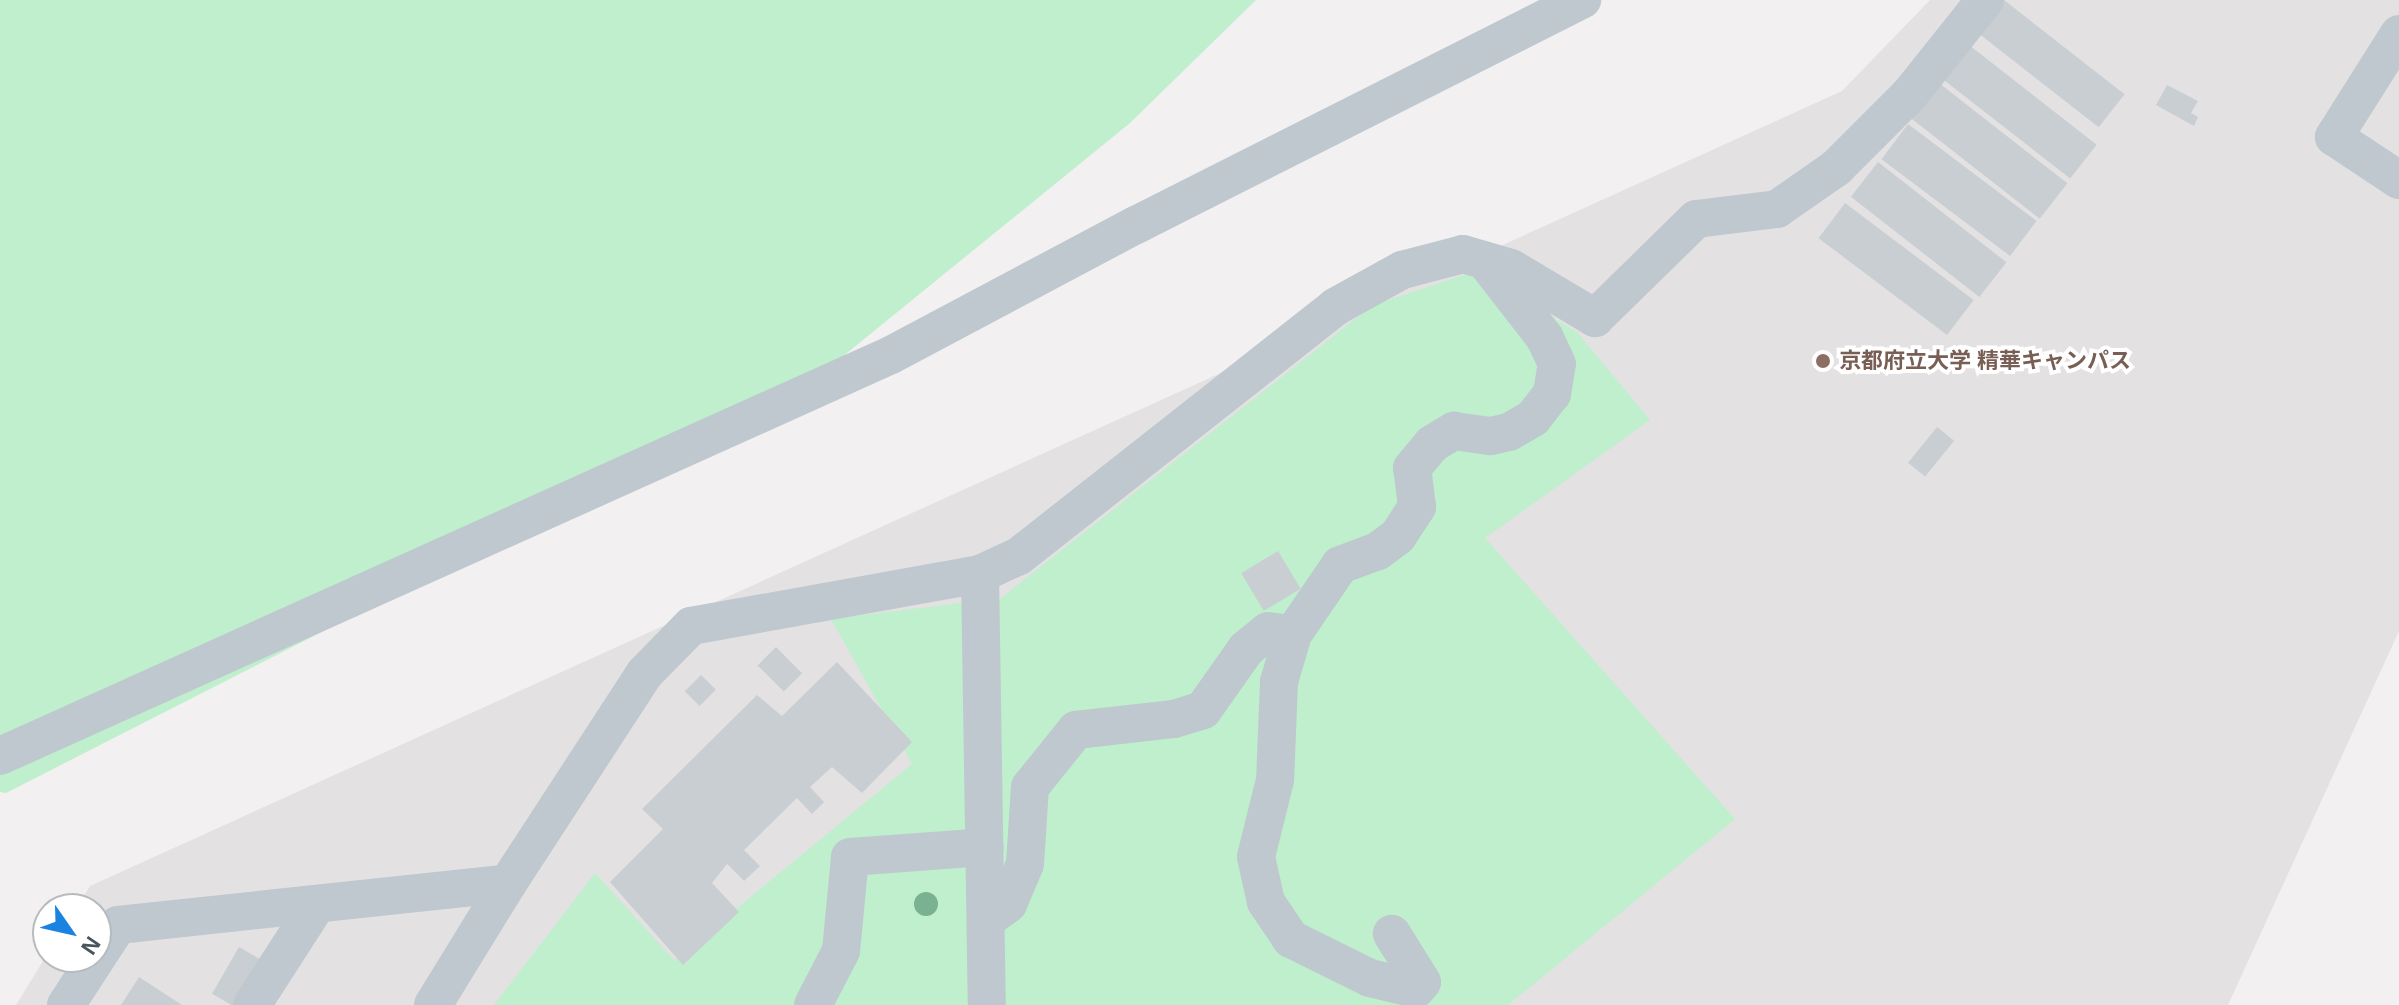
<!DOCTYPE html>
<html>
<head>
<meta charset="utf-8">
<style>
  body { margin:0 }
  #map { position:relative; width:2399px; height:1005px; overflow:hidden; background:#f2f0f0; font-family:Arial,"Noto Sans JP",sans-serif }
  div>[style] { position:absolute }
  .education>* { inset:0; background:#e3e1e2 }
  .green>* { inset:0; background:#bfefcd }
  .building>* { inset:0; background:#c9ced2; transform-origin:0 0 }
  .minor>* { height:38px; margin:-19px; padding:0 19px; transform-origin:19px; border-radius:19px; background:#bec8ce }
  .trees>* { width:24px; height:24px; margin:-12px; border-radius:50%; background:#7ab291 }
  .dots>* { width:22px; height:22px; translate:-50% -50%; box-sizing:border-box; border:4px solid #fff; border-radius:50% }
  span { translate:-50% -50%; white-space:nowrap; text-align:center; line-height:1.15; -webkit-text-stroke:8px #fff; paint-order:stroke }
  .education-label { font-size:22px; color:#785e54; font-weight:700 }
  .left { translate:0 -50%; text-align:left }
  .north { position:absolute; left:32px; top:893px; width:80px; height:80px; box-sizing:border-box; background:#fff; border:2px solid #b6bbbe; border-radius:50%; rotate:124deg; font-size:22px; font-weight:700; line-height:32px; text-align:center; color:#48555d }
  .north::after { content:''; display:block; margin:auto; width:28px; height:36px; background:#1a82e1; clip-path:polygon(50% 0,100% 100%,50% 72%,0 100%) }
</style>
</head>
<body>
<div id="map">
  <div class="education">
    <i style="clip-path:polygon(1930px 0,2399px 0,2399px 631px,2228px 1005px,16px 1005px,48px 953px,96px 957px,96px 909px,76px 909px,90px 886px,1842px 91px)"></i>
  </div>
  <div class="green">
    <i style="clip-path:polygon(0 0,1256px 0,1130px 123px,810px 383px,6px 793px,0 792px)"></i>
    <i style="clip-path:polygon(1476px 271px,1577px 332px,1650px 420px,1485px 538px,1735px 819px,1508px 1005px,494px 1005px,595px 873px,674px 960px,912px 764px,831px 619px,1001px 598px,1373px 305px)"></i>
  </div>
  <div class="building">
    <i style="left:2004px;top:0;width:153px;height:42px;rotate:38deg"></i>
    <i style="left:1969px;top:45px;width:162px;height:43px;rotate:38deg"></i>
    <i style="left:1939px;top:83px;width:163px;height:45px;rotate:38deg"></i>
    <i style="clip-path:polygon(2167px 85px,2198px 101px,2191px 113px,2198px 117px,2194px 126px,2156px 105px)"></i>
    <i style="left:1908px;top:124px;width:161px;height:44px;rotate:37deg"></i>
    <i style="left:1878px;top:162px;width:163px;height:44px;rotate:38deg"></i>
    <i style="left:1845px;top:203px;width:161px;height:44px;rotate:37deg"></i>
    <i style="left:1937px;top:427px;width:22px;height:46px;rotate:39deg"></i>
    <i style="left:1278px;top:551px;width:44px;height:43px;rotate:59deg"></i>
    <i style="left:776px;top:647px;width:37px;height:26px;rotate:45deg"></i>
    <i style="clip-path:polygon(837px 662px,912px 742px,862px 793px,832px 767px,810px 787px,824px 802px,812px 814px,797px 798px,744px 850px,760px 866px,744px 881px,727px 864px,712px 883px,739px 912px,683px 965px,610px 882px,663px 829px,642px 809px,757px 695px,782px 716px)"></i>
    <i style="left:701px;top:675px;width:21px;height:23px;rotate:45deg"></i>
    <i style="left:239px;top:947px;width:24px;height:54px;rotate:30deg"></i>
    <i style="clip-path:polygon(139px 977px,182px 1005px,121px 1005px)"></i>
  </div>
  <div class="minor">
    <i style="left:2399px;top:34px;width:122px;rotate:122.3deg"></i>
    <i style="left:2334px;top:137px;width:78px;rotate:33.5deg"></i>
    <i style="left:980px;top:574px;width:431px;rotate:89.1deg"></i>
    <i style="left:1293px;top:634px;width:83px;rotate:-55.7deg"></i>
    <i style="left:1340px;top:565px;width:40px;rotate:-20.2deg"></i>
    <i style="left:1378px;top:551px;width:25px;rotate:-37deg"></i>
    <i style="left:1398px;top:536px;width:35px;rotate:-57deg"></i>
    <i style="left:1417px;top:507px;width:39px;rotate:-97deg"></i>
    <i style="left:1412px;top:468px;width:31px;rotate:-50deg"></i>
    <i style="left:1432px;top:444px;width:26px;rotate:-31deg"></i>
    <i style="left:1454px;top:431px;width:37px;rotate:8deg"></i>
    <i style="left:1491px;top:436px;width:18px;rotate:-13deg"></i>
    <i style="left:1509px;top:432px;width:28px;rotate:-30deg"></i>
    <i style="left:1533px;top:418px;width:31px;rotate:-52deg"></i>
    <i style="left:1552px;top:394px;width:30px;rotate:-81deg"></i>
    <i style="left:1557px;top:364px;width:29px;rotate:-115deg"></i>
    <i style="left:1545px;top:338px;width:98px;rotate:-127.9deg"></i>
    <i style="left:0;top:756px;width:977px;rotate:-24.23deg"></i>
    <i style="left:891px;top:355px;width:277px;rotate:-28deg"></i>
    <i style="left:1136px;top:225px;width:500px;rotate:-26.8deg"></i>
    <i style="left:986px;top:920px;width:27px;rotate:-36deg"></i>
    <i style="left:1008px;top:904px;width:43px;rotate:-67deg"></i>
    <i style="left:1025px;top:864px;width:77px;rotate:-86.3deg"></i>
    <i style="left:1030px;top:787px;width:73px;rotate:-51.1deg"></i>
    <i style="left:1076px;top:730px;width:99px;rotate:-6.4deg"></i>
    <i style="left:1174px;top:719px;width:30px;rotate:-17deg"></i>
    <i style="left:1203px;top:710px;width:75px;rotate:-54.8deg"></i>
    <i style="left:1246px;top:649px;width:28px;rotate:-39deg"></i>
    <i style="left:1268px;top:631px;width:25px;rotate:7deg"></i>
    <i style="left:1293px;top:634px;width:50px;rotate:106.3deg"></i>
    <i style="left:1279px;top:682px;width:98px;rotate:92.3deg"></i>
    <i style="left:1275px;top:780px;width:79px;rotate:103.9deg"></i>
    <i style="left:1256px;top:857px;width:46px;rotate:77.5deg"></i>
    <i style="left:1266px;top:902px;width:45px;rotate:56deg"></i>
    <i style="left:1291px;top:939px;width:88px;rotate:26.3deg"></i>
    <i style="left:1370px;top:978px;width:47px;rotate:13.4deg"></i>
    <i style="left:1416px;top:989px;width:9px;rotate:-49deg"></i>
    <i style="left:1422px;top:982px;width:57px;rotate:-122deg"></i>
    <i style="left:66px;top:1005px;width:95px;rotate:-57deg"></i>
    <i style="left:118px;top:925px;width:392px;rotate:-6.1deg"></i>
    <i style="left:508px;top:883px;width:251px;rotate:-56.9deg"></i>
    <i style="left:645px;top:673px;width:66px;rotate:-45.6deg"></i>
    <i style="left:691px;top:626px;width:294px;rotate:-10.2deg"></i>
    <i style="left:980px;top:574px;width:43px;rotate:-24.8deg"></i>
    <i style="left:1019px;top:556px;width:402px;rotate:-38.2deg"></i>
    <i style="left:1335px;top:307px;width:77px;rotate:-28.9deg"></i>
    <i style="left:1402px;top:270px;width:63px;rotate:-14.7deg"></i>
    <i style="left:1463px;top:254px;width:50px;rotate:16.3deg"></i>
    <i style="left:1511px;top:268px;width:98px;rotate:30.8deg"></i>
    <i style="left:1595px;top:318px;width:141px;rotate:-44.4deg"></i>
    <i style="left:1696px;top:219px;width:82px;rotate:-7deg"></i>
    <i style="left:1777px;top:209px;width:72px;rotate:-34.8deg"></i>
    <i style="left:1836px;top:168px;width:105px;rotate:-45deg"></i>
    <i style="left:1910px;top:94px;width:120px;rotate:-51.4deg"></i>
    <i style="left:252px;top:1005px;width:120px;rotate:-57.2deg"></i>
    <i style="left:433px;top:1005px;width:143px;rotate:-58.4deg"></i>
    <i style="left:813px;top:1005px;width:61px;rotate:-62.6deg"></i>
    <i style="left:841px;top:951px;width:94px;rotate:-84.5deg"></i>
    <i style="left:850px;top:857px;width:135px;rotate:-4.2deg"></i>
  </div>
  <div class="trees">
    <i style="left:926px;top:904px"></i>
  </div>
  <div class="dots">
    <i style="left:1823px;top:361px;background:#8d6e63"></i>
  </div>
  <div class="education-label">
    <span class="left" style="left:1839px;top:361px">京都府立大学 精華キャンパス</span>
  </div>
  <div class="north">N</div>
</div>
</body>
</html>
